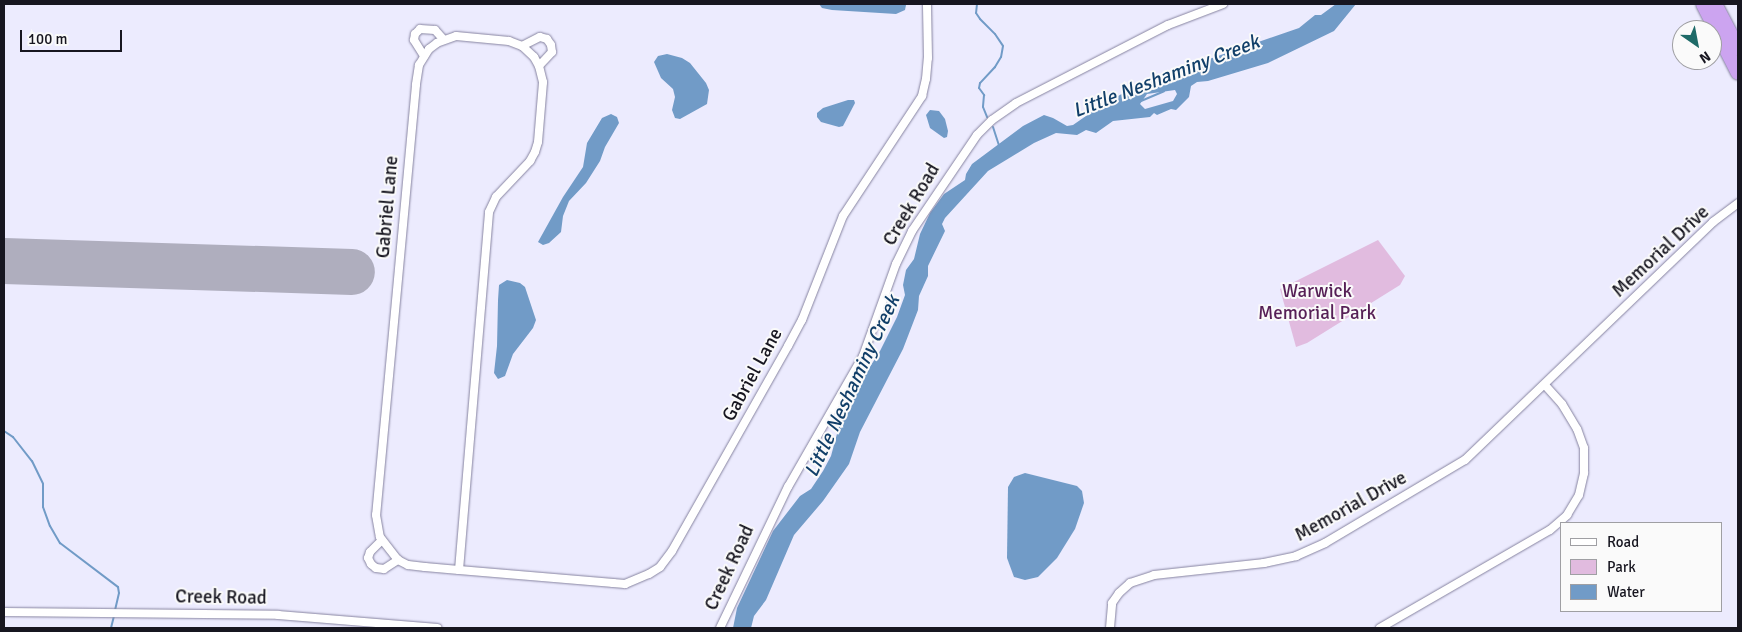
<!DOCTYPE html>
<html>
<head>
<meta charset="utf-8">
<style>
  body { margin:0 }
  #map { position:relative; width:1742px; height:632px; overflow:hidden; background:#ecebfe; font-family:Signika,sans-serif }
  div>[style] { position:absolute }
  .green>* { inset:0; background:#e1bbdf }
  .water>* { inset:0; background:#719bc7 }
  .stream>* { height:2px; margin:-1px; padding:0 1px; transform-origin:1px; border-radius:1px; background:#719bc7 }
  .runway>* { height:46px; margin:-23px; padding:0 23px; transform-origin:23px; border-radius:23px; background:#afaebe }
  .roads { filter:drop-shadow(0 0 1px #8683a0) drop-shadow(0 0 1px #8683a0) }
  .street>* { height:8px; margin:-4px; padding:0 4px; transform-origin:4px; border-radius:4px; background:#fff }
  .highway>* { height:14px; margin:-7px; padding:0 7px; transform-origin:7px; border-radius:7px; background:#cca4f0 }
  span { translate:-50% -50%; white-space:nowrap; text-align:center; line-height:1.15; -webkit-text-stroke:4px #fafafa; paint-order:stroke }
  .street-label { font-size:19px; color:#171620 }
  .park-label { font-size:19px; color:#561f56 }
  .water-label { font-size:20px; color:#113f69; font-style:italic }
  .frame { position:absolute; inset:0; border:5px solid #171620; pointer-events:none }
  .legend { position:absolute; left:1560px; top:522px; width:162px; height:90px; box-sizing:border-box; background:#fafafa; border:1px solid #9f9fa3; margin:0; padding:6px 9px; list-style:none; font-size:15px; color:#171620 }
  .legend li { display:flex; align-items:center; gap:10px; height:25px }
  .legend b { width:25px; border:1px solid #9f9fa3 }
  .north { position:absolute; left:1672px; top:20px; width:50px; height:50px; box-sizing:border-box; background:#fafafa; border:1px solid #9f9fa3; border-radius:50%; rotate:147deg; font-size:14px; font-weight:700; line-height:20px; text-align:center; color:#171620 }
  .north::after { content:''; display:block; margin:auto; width:18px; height:22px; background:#1e6a68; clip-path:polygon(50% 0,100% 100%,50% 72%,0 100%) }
  .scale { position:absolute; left:20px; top:30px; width:102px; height:22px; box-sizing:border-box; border:2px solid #171620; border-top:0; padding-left:6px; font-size:15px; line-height:18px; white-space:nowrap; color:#171620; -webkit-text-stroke:4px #fafafa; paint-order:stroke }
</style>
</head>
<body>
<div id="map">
  <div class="green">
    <i style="clip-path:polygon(1378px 240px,1405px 276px,1400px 285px,1307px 343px,1296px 347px,1280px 289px)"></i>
  </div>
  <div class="water">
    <i style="clip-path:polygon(819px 4px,906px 4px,906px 5px,905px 10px,896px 14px,832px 10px,822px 8px)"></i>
    <i style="clip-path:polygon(evenodd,1336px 4px,1356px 4px,1334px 31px,1268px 63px,1208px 81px,1197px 82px,1191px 86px,1189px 97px,1176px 110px,1171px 109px,1157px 115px,1154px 113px,1150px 117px,1113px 121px,1096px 133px,1086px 130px,1077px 135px,1056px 133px,1034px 143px,988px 171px,945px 218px,942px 224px,945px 231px,928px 266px,928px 276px,919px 296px,918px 310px,903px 349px,860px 432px,849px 464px,823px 501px,794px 535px,766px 600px,754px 616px,751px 628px,733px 628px,737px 608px,773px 531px,800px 496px,811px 489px,823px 471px,831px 456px,841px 419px,852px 395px,880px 351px,897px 317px,905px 295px,903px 285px,906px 270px,914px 259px,920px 234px,930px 213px,944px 194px,965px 180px,966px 174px,972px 164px,1023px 126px,1044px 115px,1053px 118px,1067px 126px,1073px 125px,1099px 107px,1139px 84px,1158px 75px,1171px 77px,1192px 65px,1299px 28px,1315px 15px,1321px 15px,1336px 4px,1175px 90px,1177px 94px,1173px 101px,1145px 109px,1140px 104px,1147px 94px,1175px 90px)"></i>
    <i style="clip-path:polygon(667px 54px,682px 58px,690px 63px,706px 83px,709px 90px,707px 104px,680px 119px,675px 118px,672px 110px,675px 97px,673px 89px,661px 78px,654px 62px,658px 56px)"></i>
    <i style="clip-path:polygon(848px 100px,854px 100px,855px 103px,843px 126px,839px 127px,821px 122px,817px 117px,817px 113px,823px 108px)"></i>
    <i style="clip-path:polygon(930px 110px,939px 111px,945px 119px,948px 131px,947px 137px,944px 138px,930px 128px,926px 115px)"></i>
    <i style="clip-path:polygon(611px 114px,617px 117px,619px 123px,605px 147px,600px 161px,586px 183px,569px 201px,563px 216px,561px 232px,549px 243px,543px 245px,538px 242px,563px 197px,583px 167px,587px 143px,602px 118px)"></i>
    <i style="clip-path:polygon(507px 280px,520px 283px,525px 287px,536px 320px,533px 328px,513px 354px,505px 376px,498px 379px,494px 373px,497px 346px,498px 300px,499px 285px)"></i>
    <i style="clip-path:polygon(1025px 473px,1077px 486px,1082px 491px,1084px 503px,1075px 529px,1057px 558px,1038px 577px,1025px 580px,1014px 577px,1007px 558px,1008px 487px,1014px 477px)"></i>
  </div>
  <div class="stream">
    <i style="left:977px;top:4px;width:9px;rotate:96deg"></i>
    <i style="left:976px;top:13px;width:7px;rotate:56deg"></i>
    <i style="left:980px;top:19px;width:21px;rotate:45deg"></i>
    <i style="left:995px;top:34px;width:14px;rotate:56deg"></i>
    <i style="left:1003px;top:46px;width:11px;rotate:100deg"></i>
    <i style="left:1001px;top:57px;width:12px;rotate:121deg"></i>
    <i style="left:995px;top:67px;width:22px;rotate:133deg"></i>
    <i style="left:980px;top:83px;width:5px;rotate:101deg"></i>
    <i style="left:979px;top:88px;width:9px;rotate:54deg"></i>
    <i style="left:984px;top:95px;width:12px;rotate:95deg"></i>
    <i style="left:983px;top:107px;width:11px;rotate:68deg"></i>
    <i style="left:1141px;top:101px;width:25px;rotate:-23deg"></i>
    <i style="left:993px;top:127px;width:20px;rotate:72deg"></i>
    <i style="left:4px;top:431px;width:11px;rotate:34deg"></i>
    <i style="left:13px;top:437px;width:31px;rotate:52deg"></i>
    <i style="left:32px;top:461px;width:25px;rotate:64deg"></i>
    <i style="left:43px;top:484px;width:23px;rotate:90deg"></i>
    <i style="left:43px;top:507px;width:20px;rotate:70deg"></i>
    <i style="left:50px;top:526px;width:20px;rotate:60deg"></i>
    <i style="left:60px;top:543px;width:73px;rotate:37.2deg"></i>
    <i style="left:118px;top:587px;width:6px;rotate:81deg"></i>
    <i style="left:119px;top:593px;width:18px;rotate:103deg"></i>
    <i style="left:111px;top:628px;width:12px;rotate:-76deg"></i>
  </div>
  <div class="runway">
    <i style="left:4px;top:261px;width:348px;rotate:1.8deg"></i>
  </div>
  <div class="roads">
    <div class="street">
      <i style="left:522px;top:46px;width:20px;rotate:-27deg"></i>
      <i style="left:540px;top:37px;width:7px;rotate:16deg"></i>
      <i style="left:547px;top:39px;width:7px;rotate:56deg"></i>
      <i style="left:551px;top:45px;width:7px;rotate:82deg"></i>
      <i style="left:552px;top:52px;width:19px;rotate:133deg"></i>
      <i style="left:424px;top:56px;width:19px;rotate:-122deg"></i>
      <i style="left:414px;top:40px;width:6px;rotate:-81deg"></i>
      <i style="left:415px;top:34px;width:7px;rotate:-45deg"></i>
      <i style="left:420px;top:29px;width:15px;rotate:4deg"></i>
      <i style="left:435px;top:30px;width:13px;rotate:48deg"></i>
      <i style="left:382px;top:540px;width:17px;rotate:135deg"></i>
      <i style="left:370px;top:552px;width:6px;rotate:108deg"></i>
      <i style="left:368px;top:558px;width:7px;rotate:63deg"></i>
      <i style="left:371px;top:564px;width:6px;rotate:39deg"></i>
      <i style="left:376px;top:568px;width:8px;rotate:7deg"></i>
      <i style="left:384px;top:569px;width:17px;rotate:-33deg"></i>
      <i style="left:459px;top:570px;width:359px;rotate:-85.2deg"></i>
      <i style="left:489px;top:212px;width:17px;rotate:-65deg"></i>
      <i style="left:496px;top:197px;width:50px;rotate:-46.6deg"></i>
      <i style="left:530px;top:161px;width:10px;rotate:-61deg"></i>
      <i style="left:535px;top:152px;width:10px;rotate:-73deg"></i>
      <i style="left:538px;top:142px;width:60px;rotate:-85.2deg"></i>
      <i style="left:543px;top:82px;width:16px;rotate:-104deg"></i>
      <i style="left:539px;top:66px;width:10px;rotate:-119deg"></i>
      <i style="left:534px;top:57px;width:16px;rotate:-137deg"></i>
      <i style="left:522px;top:46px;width:14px;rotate:-159deg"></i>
      <i style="left:509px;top:41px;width:53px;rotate:-174.6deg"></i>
      <i style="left:456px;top:36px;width:20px;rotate:160deg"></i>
      <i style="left:437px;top:43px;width:10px;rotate:143deg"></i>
      <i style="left:429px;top:49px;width:19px;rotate:122deg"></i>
      <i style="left:419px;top:65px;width:20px;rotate:99deg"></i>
      <i style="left:416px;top:85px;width:432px;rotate:95.3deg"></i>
      <i style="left:376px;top:515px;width:22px;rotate:80deg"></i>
      <i style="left:380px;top:537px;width:29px;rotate:52deg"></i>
      <i style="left:398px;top:560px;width:11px;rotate:27deg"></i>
      <i style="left:408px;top:565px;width:17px;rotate:7deg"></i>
      <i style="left:425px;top:567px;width:34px;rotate:5deg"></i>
      <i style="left:459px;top:570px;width:155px;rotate:4.8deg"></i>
      <i style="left:613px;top:583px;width:12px;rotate:5deg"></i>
      <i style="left:625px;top:584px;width:26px;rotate:-23deg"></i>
      <i style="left:649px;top:574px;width:13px;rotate:-32deg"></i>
      <i style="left:660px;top:567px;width:20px;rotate:-53deg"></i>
      <i style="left:672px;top:551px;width:236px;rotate:-60.5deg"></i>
      <i style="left:788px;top:346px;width:30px;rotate:-62deg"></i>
      <i style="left:802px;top:320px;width:112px;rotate:-68.5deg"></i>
      <i style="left:843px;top:216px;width:144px;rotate:-56.6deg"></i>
      <i style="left:922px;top:96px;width:17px;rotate:-77deg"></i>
      <i style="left:926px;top:79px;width:21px;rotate:-85deg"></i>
      <i style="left:928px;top:58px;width:54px;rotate:-91.1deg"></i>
      <i style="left:4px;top:612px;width:274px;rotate:0.6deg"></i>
      <i style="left:278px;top:615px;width:160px;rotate:4.7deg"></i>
      <i style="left:720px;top:628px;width:157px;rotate:-64.3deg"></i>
      <i style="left:788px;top:487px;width:151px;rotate:-60.2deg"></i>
      <i style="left:863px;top:356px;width:98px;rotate:-70.3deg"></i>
      <i style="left:896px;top:264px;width:37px;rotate:-64deg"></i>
      <i style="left:912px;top:231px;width:116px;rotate:-55.9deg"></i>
      <i style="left:977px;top:135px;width:21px;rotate:-45deg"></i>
      <i style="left:992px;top:120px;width:29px;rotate:-35deg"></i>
      <i style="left:1016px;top:103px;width:171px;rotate:-27.2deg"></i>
      <i style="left:1168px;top:25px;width:59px;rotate:-20.9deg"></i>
      <i style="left:1110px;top:628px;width:25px;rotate:-85deg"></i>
      <i style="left:1112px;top:603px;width:12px;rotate:-55deg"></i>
      <i style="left:1119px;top:593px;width:15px;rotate:-42deg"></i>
      <i style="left:1130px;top:583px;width:25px;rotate:-18deg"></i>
      <i style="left:1154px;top:575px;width:111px;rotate:-6.2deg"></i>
      <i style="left:1264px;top:563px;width:33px;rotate:-12deg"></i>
      <i style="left:1296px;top:556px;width:32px;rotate:-24deg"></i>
      <i style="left:1325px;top:543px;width:163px;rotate:-30.7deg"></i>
      <i style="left:1465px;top:460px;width:344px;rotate:-43.8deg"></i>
      <i style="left:1713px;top:222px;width:31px;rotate:-37deg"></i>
      <i style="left:1380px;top:628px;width:196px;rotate:-30deg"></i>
      <i style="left:1550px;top:530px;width:23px;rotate:-41deg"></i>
      <i style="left:1567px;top:515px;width:23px;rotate:-59deg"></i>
      <i style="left:1579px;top:495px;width:23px;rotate:-77deg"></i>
      <i style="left:1584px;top:473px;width:25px;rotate:-90deg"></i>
      <i style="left:1584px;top:448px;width:20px;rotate:-110deg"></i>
      <i style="left:1577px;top:429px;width:29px;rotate:-121deg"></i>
      <i style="left:1562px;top:404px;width:25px;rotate:-132deg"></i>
    </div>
    <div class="highway">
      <i style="left:1703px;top:4px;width:77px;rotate:63.1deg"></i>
      <i style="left:1715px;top:4px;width:50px;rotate:62.4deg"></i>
    </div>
  </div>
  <div class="street-label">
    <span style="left:912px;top:205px;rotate:-59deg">Creek Road</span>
    <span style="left:388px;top:207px;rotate:-85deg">Gabriel Lane</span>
    <span style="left:1661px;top:252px;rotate:-43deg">Memorial Drive</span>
    <span style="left:753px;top:375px;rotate:-61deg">Gabriel Lane</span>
    <span style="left:1351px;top:507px;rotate:-29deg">Memorial Drive</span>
    <span style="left:730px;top:568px;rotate:-65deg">Creek Road</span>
    <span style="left:221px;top:598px;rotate:1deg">Creek Road</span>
  </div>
  <div class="park-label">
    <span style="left:1317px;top:303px">Warwick<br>Memorial Park</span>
  </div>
  <div class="water-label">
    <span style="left:1166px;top:76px;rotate:-21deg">Little Neshaminy Creek</span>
    <span style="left:852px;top:386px;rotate:-65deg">Little Neshaminy Creek</span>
  </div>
  <div class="frame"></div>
  <ul class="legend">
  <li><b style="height:6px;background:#fff"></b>Road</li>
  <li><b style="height:14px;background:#e1bbdf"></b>Park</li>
  <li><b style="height:14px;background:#719bc7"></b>Water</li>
  </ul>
  <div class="north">N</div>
  <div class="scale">100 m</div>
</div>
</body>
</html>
